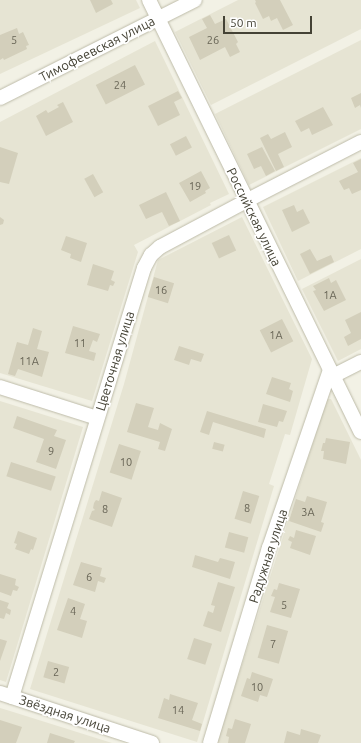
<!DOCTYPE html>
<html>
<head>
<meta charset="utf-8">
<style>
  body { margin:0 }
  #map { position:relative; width:361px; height:743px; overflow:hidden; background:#f2f1e5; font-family:Ubuntu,sans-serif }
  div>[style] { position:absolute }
  .residential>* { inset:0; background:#e6e4d3 }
  .building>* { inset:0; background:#d3cfbb; transform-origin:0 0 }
  .roads { filter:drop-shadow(0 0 1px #bdbba8) drop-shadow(0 0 1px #bdbba8) }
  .minor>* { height:14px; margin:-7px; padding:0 7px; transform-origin:7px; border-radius:7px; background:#fff }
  span { translate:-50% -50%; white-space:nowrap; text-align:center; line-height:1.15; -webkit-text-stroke:3.5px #fff; paint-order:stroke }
  .number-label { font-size:11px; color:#686556 }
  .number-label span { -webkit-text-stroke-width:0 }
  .street-label { font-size:13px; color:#444235 }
  .scale { position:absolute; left:223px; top:16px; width:89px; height:18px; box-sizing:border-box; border:2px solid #444235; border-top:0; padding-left:5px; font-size:12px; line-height:14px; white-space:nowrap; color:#444235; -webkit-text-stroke:3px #fff; paint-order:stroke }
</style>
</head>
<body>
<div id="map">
  <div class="residential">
    <i style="clip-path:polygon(0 0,136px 0,140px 8px,0 74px)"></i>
    <i style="clip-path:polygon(238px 0,361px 0,361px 29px,211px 105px,175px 32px)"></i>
    <i style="clip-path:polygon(361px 40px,361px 129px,249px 185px,215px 114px)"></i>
    <i style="clip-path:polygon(155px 41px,229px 194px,210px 203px,211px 205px,134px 245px,138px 252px,92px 401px,0 373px,0 122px)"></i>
    <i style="clip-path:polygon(361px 158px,361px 249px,298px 281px,263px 207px)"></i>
    <i style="clip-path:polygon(242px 217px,312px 359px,290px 435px,285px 434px,269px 484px,274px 486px,197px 742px,30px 689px,124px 384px,158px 260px)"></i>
    <i style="clip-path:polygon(361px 259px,361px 349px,338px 361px,302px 289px)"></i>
    <i style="clip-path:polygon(327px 399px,331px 399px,361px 460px,361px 743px,217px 743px)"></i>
    <i style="clip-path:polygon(0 401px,83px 427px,6px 682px,0 680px)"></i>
    <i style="clip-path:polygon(0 708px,10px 711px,112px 743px,0 743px)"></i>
  </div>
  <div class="building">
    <i style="clip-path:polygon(90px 0,111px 0,113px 4px,96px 13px)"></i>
    <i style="clip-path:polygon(255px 0,280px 0,293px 25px,283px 30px,277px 18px,271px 21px,269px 16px,263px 19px,255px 3px,256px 2px)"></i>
    <i style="clip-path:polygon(210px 15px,215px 24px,226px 19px,238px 42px,236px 44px,240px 52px,230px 57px,225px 47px,200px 60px,189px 37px,207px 28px,202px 19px)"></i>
    <i style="clip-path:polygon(17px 28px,19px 34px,23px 32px,29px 45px,26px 46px,27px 49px,4px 60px,3px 58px,0 60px,0 35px)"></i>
    <i style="left:135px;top:65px;width:22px;height:44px;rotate:63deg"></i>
    <i style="clip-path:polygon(178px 91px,182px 98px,174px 102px,180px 115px,158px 126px,148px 106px)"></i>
    <i style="clip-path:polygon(361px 93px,361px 108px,360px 105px,355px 108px,351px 98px)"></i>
    <i style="clip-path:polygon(63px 102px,73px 122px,46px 136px,36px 116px,46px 110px,48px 113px,59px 107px,57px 105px)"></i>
    <i style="clip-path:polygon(323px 107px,333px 125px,312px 135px,309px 128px,301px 132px,295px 121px)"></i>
    <i style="clip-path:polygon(285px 132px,292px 147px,278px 154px,284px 167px,276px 171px,260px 138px,268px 134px,271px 139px)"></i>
    <i style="left:186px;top:136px;width:13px;height:18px;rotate:63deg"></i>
    <i style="clip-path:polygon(0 147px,18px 153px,9px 184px,0 182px)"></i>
    <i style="clip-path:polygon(262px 147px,275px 171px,266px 176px,261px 166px,254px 169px,247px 154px)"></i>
    <i style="clip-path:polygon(361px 159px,361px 190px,352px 194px,349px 188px,344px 190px,339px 181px,358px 172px,353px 163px)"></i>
    <i style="clip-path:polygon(201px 171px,210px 188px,205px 191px,206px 193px,190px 202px,179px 183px)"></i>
    <i style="left:93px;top:174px;width:21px;height:10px;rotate:61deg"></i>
    <i style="clip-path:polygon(166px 192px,180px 221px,169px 226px,162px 212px,146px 219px,139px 205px)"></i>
    <i style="clip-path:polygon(294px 205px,297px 212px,303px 209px,310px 223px,292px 232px,282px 210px)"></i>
    <i style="clip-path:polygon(0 217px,4px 220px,3px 224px,0 225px)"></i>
    <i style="left:229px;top:235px;width:17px;height:19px;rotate:65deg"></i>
    <i style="clip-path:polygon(66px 236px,87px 243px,81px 262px,70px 258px,71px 254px,61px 250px)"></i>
    <i style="clip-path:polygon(310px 249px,317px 261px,331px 255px,334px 262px,310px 274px,300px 254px)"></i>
    <i style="clip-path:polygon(93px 264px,114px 271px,111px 280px,115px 282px,113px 286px,110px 285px,108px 291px,87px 285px)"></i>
    <i style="left:154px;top:277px;width:21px;height:21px;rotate:17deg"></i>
    <i style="clip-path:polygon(329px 278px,331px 283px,336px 280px,346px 300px,324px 311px,313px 291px,316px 290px,313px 286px)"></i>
    <i style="clip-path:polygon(361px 312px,361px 339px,348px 346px,344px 337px,351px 333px,345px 320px)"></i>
    <i style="left:282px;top:319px;width:25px;height:25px;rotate:63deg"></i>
    <i style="clip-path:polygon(73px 326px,100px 334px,97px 342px,93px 340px,89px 351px,96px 353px,94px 361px,65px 353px)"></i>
    <i style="clip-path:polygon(33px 328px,42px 331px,37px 349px,49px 352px,42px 377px,18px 369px,15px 376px,8px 374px,17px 342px,28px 345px)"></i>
    <i style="clip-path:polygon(179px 346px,204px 354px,201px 362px,191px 359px,189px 365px,174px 360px)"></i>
    <i style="clip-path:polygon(272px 377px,291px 383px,289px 389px,293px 391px,290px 402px,266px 394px)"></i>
    <i style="clip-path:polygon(136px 403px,154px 408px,148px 427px,158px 430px,160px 423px,172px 429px,165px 451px,158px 449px,160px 442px,127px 432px)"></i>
    <i style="clip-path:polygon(263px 404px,287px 411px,283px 422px,279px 421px,277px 427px,258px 422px)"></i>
    <i style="clip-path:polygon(207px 411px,266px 429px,264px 438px,213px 422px,209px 435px,200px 432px)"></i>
    <i style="clip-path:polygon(17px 416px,57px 430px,54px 436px,66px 440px,56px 469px,36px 462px,44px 439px,13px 428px)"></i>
    <i style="clip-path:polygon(326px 438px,350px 442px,346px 464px,323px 459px,324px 451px,321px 451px,323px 443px,325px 443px)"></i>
    <i style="left:214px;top:442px;width:11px;height:7px;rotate:15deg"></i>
    <i style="left:119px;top:444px;width:23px;height:30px;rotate:18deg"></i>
    <i style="left:11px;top:462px;width:47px;height:15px;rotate:18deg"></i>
    <i style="clip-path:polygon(102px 491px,122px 498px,112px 527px,89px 519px,92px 511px,95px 510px,93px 508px,94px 503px,96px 500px,99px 501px)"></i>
    <i style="left:243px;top:491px;width:17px;height:29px;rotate:17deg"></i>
    <i style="clip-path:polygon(307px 496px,327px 502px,321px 522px,324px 523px,321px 532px,289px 521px,296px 499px,305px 502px)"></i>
    <i style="clip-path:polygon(296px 530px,316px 536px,310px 555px,290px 548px,292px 542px,288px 540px,290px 536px,294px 538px)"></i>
    <i style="clip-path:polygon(18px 531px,37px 538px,33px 550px,31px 549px,29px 554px,15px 549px,17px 544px,14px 543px)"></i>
    <i style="left:229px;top:532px;width:20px;height:16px;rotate:15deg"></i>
    <i style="clip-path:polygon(195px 555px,218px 562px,220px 558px,235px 562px,230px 579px,192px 567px)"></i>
    <i style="clip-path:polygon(81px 562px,102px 568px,100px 576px,106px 578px,104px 583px,98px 581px,95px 592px,73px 585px)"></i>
    <i style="clip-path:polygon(0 574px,16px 579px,15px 585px,19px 587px,17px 591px,13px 590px,11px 596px,0 592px)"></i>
    <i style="clip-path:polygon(218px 582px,235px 587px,221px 632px,203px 626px,208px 611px,213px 613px,215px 606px,211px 605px)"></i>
    <i style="clip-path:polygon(279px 583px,300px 589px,291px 618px,270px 612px,275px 597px,271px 596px,274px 589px,277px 590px)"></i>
    <i style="clip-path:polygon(68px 598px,85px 604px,80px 619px,87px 621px,82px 638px,57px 630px)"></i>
    <i style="clip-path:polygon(0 600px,9px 603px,7px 608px,11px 610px,10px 615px,6px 613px,4px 619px,0 618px)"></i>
    <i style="left:267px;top:625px;width:22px;height:34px;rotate:16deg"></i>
    <i style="left:194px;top:638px;width:19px;height:22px;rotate:18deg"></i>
    <i style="clip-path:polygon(0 639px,7px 641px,0 661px)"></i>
    <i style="left:48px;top:661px;width:22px;height:17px;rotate:16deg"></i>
    <i style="clip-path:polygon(252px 672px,273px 679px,267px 697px,260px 695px,258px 702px,241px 696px,247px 678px,250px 679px)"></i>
    <i style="clip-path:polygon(170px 694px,198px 703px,192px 720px,202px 724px,200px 731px,158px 718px,164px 698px,169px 700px)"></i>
    <i style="clip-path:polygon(235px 719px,251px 724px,245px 743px,228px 743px,229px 737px,226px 736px,228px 728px,232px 729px)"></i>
    <i style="clip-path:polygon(0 720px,22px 727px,16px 743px,0 743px)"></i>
    <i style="clip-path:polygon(301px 729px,321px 735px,318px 743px,284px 743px,287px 731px,300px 735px)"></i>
    <i style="clip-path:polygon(50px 733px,75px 741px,74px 743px,47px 743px)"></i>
  </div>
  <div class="roads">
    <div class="minor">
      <i style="left:149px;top:0;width:481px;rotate:63.9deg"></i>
      <i style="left:0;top:98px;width:218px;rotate:-26.7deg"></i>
      <i style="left:333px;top:376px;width:31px;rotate:-27deg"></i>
      <i style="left:0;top:387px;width:102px;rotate:17.7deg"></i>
      <i style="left:0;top:693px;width:160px;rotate:18.2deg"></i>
      <i style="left:12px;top:697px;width:449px;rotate:-72.9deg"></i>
      <i style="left:144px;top:268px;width:15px;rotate:-62deg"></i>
      <i style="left:151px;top:255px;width:12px;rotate:-42deg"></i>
      <i style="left:160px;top:247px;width:98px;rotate:-28.1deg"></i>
      <i style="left:246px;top:201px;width:129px;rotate:-27.2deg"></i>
      <i style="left:210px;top:743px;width:204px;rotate:-73.2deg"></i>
      <i style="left:269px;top:548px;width:188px;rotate:-71.1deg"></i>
    </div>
  </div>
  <div class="number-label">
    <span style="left:14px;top:40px">5</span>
    <span style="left:213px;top:40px">26</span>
    <span style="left:120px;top:85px">24</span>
    <span style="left:195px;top:186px">19</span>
    <span style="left:161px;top:290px">16</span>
    <span style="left:330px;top:295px">1А</span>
    <span style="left:276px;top:335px">1А</span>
    <span style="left:80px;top:343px">11</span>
    <span style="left:29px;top:361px">11А</span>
    <span style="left:51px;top:451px">9</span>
    <span style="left:126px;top:462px">10</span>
    <span style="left:247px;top:508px">8</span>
    <span style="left:105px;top:509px">8</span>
    <span style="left:308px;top:512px">3А</span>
    <span style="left:89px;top:577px">6</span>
    <span style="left:284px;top:605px">5</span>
    <span style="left:73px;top:611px">4</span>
    <span style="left:273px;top:644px">7</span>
    <span style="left:56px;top:672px">2</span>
    <span style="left:257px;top:687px">10</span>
    <span style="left:178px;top:710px">14</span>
  </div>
  <div class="street-label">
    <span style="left:97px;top:49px;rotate:-27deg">Тимофеевская улица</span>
    <span style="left:254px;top:217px;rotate:64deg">Российская улица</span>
    <span style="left:115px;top:361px;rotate:-73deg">Цветочная улица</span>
    <span style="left:268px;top:556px;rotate:-72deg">Радужная улица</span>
    <span style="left:65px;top:714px;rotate:18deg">Звёздная улица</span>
  </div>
  <div class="scale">50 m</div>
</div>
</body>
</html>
